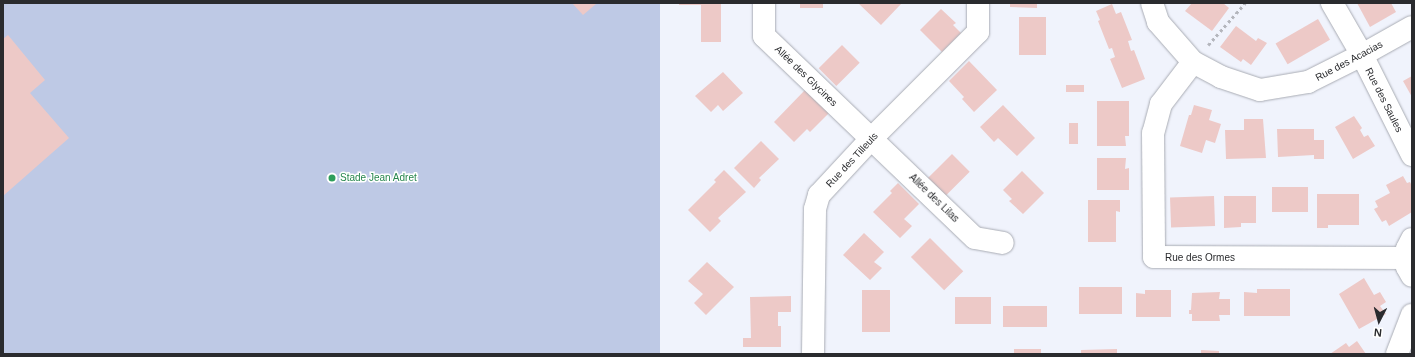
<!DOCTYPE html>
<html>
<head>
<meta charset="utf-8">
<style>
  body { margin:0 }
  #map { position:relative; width:1415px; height:357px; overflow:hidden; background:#f0f3fc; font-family:Helvetica,sans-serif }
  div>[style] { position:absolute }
  .green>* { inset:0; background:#bec9e5; transform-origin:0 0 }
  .building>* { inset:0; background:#edc9c7; transform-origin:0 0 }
  .path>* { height:2.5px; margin-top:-1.25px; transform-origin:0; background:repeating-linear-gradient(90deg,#b4b6bd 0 3px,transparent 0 6px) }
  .roads { filter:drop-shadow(0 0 1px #a9acb4) drop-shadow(0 0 1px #a9acb4) }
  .minor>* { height:22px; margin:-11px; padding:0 11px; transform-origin:11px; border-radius:11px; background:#fff }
  .dots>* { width:11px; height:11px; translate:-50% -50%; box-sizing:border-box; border:2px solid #fff; border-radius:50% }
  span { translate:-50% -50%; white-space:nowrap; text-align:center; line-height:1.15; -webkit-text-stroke:3px #fff; paint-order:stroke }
  .street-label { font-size:10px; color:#2a2b2e }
  .leisure-label { font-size:10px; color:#27864d }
  .left { translate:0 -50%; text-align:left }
  .frame { position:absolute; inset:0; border:4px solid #2a2b2e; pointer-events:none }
  .north { position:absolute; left:1359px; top:301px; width:40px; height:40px; -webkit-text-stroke:3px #fff; paint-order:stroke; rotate:186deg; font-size:11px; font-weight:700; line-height:16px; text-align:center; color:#2a2b2e }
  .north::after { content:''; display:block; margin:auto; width:14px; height:18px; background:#2a2b2e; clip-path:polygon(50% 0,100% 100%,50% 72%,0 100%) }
</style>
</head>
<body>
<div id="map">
  <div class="green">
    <i style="left:3px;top:3px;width:657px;height:351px"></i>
  </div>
  <div class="building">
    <i style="clip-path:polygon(572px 3px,595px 3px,596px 4px,583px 15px)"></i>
    <i style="clip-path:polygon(679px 3px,721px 4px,721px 42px,701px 42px,701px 5px,679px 5px)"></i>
    <i style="left:800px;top:3px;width:23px;height:5px"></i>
    <i style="clip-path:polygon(858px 3px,900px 3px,901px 4px,881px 25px)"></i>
    <i style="clip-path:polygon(1010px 3px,1037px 3px,1037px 8px,1010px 7px)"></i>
    <i style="clip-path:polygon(1192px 3px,1223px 3px,1229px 8px,1212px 31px,1185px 11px)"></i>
    <i style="clip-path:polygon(1357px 3px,1391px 3px,1396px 12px,1370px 27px)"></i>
    <i style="clip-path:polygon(1112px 4px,1116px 14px,1121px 12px,1132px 40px,1128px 41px,1131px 51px,1134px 50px,1145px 79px,1122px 88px,1110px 59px,1115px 57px,1112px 48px,1109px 49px,1098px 21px,1100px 20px,1096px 11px)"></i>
    <i style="clip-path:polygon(941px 9px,956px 23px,953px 25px,961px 33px,942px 52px,920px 30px)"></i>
    <i style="left:1019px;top:17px;width:27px;height:38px"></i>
    <i style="left:1318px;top:19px;width:24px;height:49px;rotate:60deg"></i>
    <i style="clip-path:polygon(1236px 26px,1256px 41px,1258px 38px,1267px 43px,1251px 65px,1243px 59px,1241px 62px,1220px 47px)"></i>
    <i style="clip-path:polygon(8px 35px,45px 80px,30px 93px,69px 138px,3px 196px,3px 39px)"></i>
    <i style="left:842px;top:45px;width:25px;height:33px;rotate:45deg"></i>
    <i style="clip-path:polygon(969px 61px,997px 90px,974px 112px,962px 99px,964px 97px,949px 81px)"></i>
    <i style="clip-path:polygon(723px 72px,743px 93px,723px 111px,718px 105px,711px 112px,695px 96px)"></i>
    <i style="clip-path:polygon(1412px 76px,1412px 97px,1403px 81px)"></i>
    <i style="left:1066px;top:85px;width:18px;height:7px"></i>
    <i style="clip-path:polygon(805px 90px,829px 113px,810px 132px,807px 129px,794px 142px,774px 122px)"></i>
    <i style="clip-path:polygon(1097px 101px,1129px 101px,1129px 136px,1125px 136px,1126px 146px,1097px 146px)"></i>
    <i style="clip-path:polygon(1003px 105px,1035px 138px,1017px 156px,998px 138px,994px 142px,980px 127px)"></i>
    <i style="clip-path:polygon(1194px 105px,1212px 110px,1209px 120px,1221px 124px,1215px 143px,1206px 140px,1202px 153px,1180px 146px,1189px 115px,1191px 115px)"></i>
    <i style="clip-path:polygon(1354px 116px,1362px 128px,1360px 130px,1364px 137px,1368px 135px,1375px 146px,1353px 159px,1335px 127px)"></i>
    <i style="clip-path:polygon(1244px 119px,1263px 119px,1266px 158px,1226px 159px,1225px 130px,1244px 130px)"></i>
    <i style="left:1069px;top:123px;width:9px;height:21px"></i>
    <i style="clip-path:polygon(1277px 129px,1314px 129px,1314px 140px,1324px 140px,1324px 159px,1314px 159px,1314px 155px,1278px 157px)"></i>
    <i style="clip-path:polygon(761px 141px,779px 159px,759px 178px,761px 180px,754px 188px,734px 168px)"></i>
    <i style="left:952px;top:154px;width:25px;height:34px;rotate:45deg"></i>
    <i style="clip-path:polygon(1097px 158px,1126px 158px,1125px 169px,1129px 168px,1129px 190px,1097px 190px)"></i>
    <i style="clip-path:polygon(724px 170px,746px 192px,718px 218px,721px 221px,710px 232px,688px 210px,716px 182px,714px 180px)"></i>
    <i style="clip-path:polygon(1022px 171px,1044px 193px,1023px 214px,1009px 201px,1012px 199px,1003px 190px)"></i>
    <i style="clip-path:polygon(1403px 176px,1407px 183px,1410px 182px,1412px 186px,1412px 212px,1389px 226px,1386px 220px,1382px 222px,1374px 209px,1378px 207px,1375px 201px,1390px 193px,1386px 185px)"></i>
    <i style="clip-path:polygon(898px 183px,919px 204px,904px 219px,912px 226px,900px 238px,873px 212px,892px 193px,890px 191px)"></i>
    <i style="left:1272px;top:187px;width:36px;height:25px"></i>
    <i style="clip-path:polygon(1317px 194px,1359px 194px,1359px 225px,1328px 225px,1328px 228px,1317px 228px)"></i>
    <i style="left:1214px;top:196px;width:30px;height:44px;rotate:88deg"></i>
    <i style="clip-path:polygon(1224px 196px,1256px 196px,1256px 223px,1241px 223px,1241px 227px,1224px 228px)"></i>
    <i style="clip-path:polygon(1088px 200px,1120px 200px,1120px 212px,1116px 211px,1116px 242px,1088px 242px)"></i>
    <i style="clip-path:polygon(864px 233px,884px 252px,874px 262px,882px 268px,870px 280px,843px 255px)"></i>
    <i style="left:930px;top:238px;width:47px;height:27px;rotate:45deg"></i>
    <i style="clip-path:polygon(707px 262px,734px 287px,706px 315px,694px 303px,703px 294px,688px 281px)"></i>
    <i style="clip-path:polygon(1364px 278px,1374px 295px,1380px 292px,1386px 302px,1380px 306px,1386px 314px,1359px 329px,1339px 294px)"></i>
    <i style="left:1079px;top:287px;width:43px;height:27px"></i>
    <i style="clip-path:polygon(1257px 289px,1290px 289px,1290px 316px,1244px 316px,1244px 292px,1257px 293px)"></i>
    <i style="left:862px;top:290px;width:28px;height:42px"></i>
    <i style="clip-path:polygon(1145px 290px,1171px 290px,1171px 317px,1136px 317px,1136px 293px,1145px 294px)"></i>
    <i style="clip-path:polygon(1220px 292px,1219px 299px,1230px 299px,1230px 315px,1219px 315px,1220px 321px,1192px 321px,1192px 314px,1189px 314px,1189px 310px,1191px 310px,1192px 293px)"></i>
    <i style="clip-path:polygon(791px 296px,791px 312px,778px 312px,778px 326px,781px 326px,781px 347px,743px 347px,743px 338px,751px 338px,750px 297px)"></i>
    <i style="left:955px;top:297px;width:36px;height:27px"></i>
    <i style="left:1047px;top:306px;width:21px;height:44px;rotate:90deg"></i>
    <i style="clip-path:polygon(1357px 341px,1366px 354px,1330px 354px,1346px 343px,1349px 347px)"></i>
    <i style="left:1014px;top:349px;width:27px;height:5px"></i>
    <i style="clip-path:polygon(1117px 349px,1117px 354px,1081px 354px,1081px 350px)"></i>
    <i style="clip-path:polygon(1201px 350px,1219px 351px,1219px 354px,1201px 354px)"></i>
  </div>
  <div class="path">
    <i style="left:1208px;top:45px;width:56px;rotate:-48.6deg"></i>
  </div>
  <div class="roads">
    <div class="minor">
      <i style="left:764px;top:3px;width:33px;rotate:90deg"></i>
      <i style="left:764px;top:36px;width:292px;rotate:43.8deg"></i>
      <i style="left:975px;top:238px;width:28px;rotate:10deg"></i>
      <i style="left:1152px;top:3px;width:20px;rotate:72deg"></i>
      <i style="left:1158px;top:22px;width:53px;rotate:48.8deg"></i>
      <i style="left:1193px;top:62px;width:32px;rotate:28deg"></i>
      <i style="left:1221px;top:77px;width:41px;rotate:18.4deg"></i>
      <i style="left:1260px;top:90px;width:49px;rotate:-9.5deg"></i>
      <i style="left:1308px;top:82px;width:60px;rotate:-26.6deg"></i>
      <i style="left:1362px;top:55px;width:57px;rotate:-29.2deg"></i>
      <i style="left:1332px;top:3px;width:60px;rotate:60deg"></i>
      <i style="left:1362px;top:55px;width:112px;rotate:63.4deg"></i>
      <i style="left:1193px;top:62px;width:53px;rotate:127.3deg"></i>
      <i style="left:1161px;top:104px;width:30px;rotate:105deg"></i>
      <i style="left:1153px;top:133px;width:124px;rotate:89.5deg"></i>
      <i style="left:1154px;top:257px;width:252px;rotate:0.2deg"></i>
      <i style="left:1412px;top:239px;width:11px;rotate:117deg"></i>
      <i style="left:1407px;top:249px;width:9px;rotate:96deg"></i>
      <i style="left:1406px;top:258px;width:9px;rotate:84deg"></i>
      <i style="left:1407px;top:267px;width:10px;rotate:61deg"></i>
      <i style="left:813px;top:354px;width:145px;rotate:-89.2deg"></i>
      <i style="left:815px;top:209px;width:15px;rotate:-74deg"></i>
      <i style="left:819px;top:195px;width:78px;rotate:-47.1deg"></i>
      <i style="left:872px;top:138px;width:150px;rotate:-45deg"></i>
      <i style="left:978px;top:32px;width:29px;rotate:-90deg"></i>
      <i style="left:1397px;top:354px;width:42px;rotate:-69deg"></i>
    </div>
  </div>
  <div class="dots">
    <i style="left:332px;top:178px;background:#2e9e5b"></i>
  </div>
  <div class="street-label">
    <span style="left:1349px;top:61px;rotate:-28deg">Rue des Acacias</span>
    <span style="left:806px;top:76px;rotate:44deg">Allée des Glycines</span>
    <span style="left:1384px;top:100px;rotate:63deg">Rue des Saules</span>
    <span style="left:852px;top:160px;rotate:-47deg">Rue des Tilleuls</span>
    <span style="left:934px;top:198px;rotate:44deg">Allée des Lilas</span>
    <span style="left:1200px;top:258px">Rue des Ormes</span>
  </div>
  <div class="leisure-label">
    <span class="left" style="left:340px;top:178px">Stade Jean Adret</span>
  </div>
  <div class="frame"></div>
  <div class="north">N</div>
</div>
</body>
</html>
